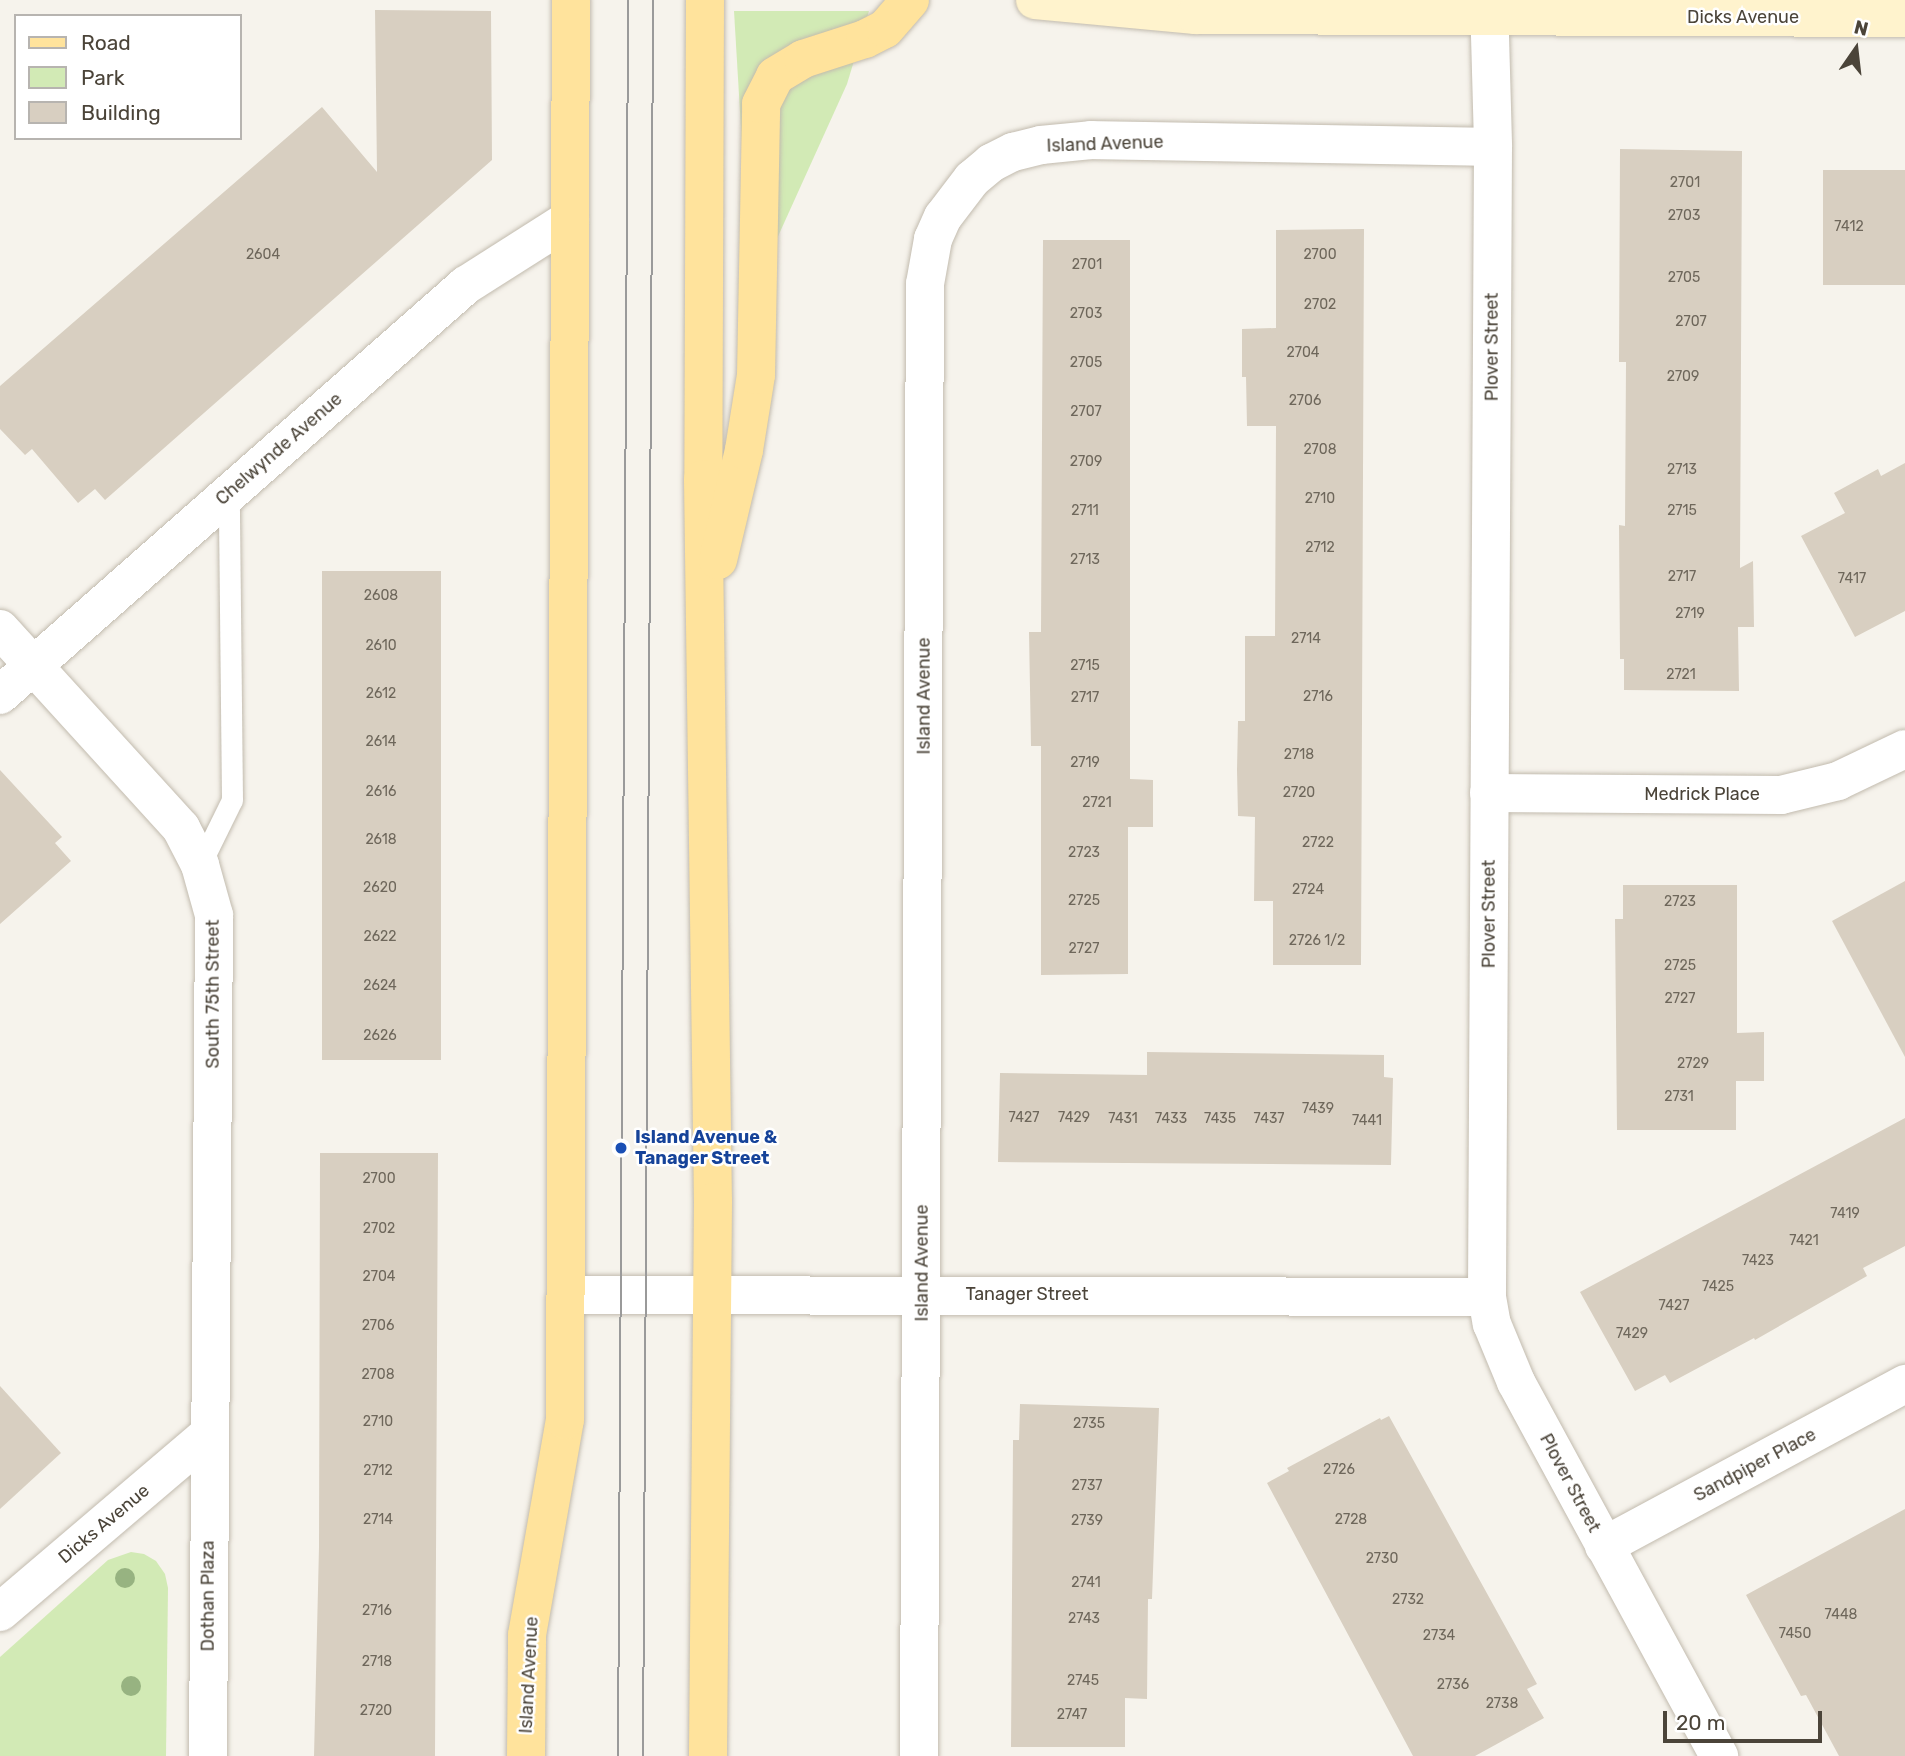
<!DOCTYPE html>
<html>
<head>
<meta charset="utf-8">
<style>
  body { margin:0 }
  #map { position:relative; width:1905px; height:1756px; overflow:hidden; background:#f6f3ec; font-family:Rubik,sans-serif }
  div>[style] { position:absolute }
  .green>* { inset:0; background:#d2eab5 }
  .building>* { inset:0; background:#d8cfc1; transform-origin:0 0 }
  .roads { filter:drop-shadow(0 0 2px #c2bbae) drop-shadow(0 0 2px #c2bbae) }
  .lane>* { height:21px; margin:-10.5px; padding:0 10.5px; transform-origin:10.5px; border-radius:10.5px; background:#fff }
  .street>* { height:38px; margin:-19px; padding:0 19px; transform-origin:19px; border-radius:19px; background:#fff }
  .secondary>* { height:38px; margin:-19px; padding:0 19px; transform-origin:19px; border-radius:19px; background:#fff3cd }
  .primary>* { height:38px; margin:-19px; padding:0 19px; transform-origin:19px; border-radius:19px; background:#ffe39c }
  .tram>* { height:2px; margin:-1px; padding:0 1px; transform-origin:1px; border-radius:1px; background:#9a9a9a }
  .trees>* { width:20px; height:20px; margin:-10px; border-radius:50%; background:#97b381 }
  .dots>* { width:19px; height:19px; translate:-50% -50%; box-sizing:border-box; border:4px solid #fff; border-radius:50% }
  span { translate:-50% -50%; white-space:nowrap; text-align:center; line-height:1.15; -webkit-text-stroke:5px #fff; paint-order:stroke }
  .number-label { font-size:14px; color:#6e675b }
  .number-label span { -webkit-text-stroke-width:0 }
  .street-label { font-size:18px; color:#4b4439 }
  .transit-label { font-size:18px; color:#164399; font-weight:700 }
  .left { translate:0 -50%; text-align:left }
  .legend { position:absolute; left:14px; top:14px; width:228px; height:126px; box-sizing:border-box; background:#fff; border:2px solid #b7b4b0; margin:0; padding:9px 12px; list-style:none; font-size:21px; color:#4b4439 }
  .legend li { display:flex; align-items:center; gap:14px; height:35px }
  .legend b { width:35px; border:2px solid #b7b4b0 }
  .north { position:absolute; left:1821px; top:14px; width:70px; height:70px; -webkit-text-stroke:5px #fff; paint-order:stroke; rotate:14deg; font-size:19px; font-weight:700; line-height:28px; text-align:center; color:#4b4439 }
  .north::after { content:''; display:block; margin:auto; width:24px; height:32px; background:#4b4439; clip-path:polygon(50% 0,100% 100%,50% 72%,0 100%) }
  .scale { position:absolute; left:1663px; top:1711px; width:159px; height:32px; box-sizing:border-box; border:4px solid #4b4439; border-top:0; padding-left:9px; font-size:21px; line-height:24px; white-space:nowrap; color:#4b4439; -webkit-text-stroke:5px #fff; paint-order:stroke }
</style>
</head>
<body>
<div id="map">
  <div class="green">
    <i style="clip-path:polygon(734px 11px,869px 11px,847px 84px,751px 296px)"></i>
    <i style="clip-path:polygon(131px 1552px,144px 1554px,156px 1561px,165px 1574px,168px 1588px,166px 1756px,0 1756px,0 1657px,108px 1560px)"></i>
  </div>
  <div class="building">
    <i style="clip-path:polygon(375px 10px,491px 11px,492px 160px,105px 500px,95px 489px,78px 503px,32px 449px,25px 455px,0 429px,0 386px,322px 107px,377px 172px)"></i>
    <i style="clip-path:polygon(1620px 149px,1742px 151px,1740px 568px,1753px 561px,1754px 627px,1738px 627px,1739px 691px,1624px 690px,1624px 659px,1620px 659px,1619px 525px,1625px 526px,1626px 362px,1619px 362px)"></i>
    <i style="left:1823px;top:170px;width:82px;height:115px"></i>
    <i style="clip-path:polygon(1364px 229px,1361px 965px,1273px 965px,1273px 901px,1254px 901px,1255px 817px,1238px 816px,1237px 770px,1238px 721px,1245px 721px,1245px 636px,1275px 636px,1276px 426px,1247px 426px,1246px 377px,1242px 377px,1242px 329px,1276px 328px,1276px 230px)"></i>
    <i style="clip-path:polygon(1043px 240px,1130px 240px,1130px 779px,1153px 780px,1153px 827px,1128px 827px,1128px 974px,1041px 975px,1041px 746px,1031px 746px,1029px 632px,1041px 632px)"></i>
    <i style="clip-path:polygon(1905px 463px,1905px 611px,1855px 637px,1801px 536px,1845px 513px,1834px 493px,1878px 469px,1881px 476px)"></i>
    <i style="left:322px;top:571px;width:119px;height:489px"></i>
    <i style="clip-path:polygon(0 770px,62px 837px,55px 843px,71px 861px,0 924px)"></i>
    <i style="clip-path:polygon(1905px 881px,1905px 1057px,1832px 921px)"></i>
    <i style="clip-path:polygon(1623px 885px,1737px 885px,1737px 1033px,1764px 1032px,1764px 1081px,1736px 1081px,1736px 1130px,1617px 1130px,1615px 919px,1623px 919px)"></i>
    <i style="clip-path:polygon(1147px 1052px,1384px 1055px,1384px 1077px,1393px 1078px,1391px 1165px,998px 1162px,1000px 1073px,1147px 1075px)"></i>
    <i style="clip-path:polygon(1905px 1118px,1905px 1246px,1863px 1268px,1867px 1276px,1755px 1340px,1754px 1338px,1670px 1383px,1665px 1375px,1635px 1391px,1580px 1292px)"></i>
    <i style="clip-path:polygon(320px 1153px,438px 1153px,435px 1756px,314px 1756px,319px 1547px)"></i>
    <i style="clip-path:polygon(0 1386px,61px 1453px,0 1509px)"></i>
    <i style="clip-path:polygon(1020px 1404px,1159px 1408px,1152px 1599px,1148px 1599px,1147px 1699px,1125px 1698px,1125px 1747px,1011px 1747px,1013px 1440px,1019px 1440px)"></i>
    <i style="clip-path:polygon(1389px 1416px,1537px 1684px,1527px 1689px,1544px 1718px,1475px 1756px,1413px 1756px,1267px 1483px,1289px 1471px,1287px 1468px,1380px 1418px,1381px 1420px)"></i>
    <i style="clip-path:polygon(1905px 1509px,1905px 1756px,1839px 1756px,1806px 1695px,1801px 1696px,1746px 1595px)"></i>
  </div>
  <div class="roads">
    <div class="lane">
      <i style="left:200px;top:865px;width:72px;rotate:-63.8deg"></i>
      <i style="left:232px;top:800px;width:307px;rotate:-90.6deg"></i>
    </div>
    <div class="street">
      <i style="left:1489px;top:0;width:147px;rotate:88.4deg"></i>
      <i style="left:1493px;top:147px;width:1150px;rotate:90.3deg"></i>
      <i style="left:1487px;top:1297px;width:27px;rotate:80deg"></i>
      <i style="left:1492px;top:1324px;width:63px;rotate:67.5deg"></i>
      <i style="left:1516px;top:1382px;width:426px;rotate:61.5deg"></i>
      <i style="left:0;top:629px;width:269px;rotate:47.7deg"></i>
      <i style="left:181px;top:828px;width:42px;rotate:62.8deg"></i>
      <i style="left:200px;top:865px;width:52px;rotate:74.4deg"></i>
      <i style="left:214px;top:915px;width:841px;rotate:90.41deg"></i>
      <i style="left:0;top:695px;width:621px;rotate:-41.34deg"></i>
      <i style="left:466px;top:285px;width:123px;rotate:-32.4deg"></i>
      <i style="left:1489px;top:793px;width:292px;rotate:0.4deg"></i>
      <i style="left:1781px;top:795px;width:59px;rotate:-13.8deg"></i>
      <i style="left:1838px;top:781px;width:74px;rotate:-25.5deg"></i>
      <i style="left:566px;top:1295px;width:921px;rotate:0.12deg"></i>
      <i style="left:1604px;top:1546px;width:342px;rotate:-28.3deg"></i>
      <i style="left:0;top:1612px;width:273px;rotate:-40.4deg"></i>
      <i style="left:919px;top:1756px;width:1472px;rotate:-89.77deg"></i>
      <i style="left:925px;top:284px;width:46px;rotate:-79.9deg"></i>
      <i style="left:933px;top:239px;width:24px;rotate:-66deg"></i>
      <i style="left:943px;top:217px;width:48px;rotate:-52.7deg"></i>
      <i style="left:972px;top:179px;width:25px;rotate:-40deg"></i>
      <i style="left:991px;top:163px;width:25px;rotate:-27deg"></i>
      <i style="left:1013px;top:152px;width:29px;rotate:-14deg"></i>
      <i style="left:1041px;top:145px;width:50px;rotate:-5.7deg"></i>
      <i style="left:1091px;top:140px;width:402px;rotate:1deg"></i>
    </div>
    <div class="secondary">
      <i style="left:1035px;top:0;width:161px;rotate:5.4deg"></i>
      <i style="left:1195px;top:15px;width:710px;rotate:0.24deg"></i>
    </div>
    <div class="primary">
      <i style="left:705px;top:0;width:479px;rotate:90.2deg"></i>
      <i style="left:703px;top:479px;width:723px;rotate:89.21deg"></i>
      <i style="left:713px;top:1202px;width:554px;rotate:90.52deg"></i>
      <i style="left:718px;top:560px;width:113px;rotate:-76.7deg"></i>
      <i style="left:744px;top:450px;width:76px;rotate:-80.9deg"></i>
      <i style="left:756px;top:375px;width:271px;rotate:-88.9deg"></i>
      <i style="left:761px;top:104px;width:31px;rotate:-63deg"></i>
      <i style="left:775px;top:76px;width:33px;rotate:-31deg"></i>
      <i style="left:803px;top:59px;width:65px;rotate:-17.9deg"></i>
      <i style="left:865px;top:39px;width:22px;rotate:-27deg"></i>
      <i style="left:885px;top:29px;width:38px;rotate:-49deg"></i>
      <i style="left:526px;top:1756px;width:121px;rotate:-89.5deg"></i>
      <i style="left:527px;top:1635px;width:218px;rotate:-80deg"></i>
      <i style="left:565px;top:1420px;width:1420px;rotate:-89.76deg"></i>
    </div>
  </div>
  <div class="tram">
    <i style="left:618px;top:1756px;width:1756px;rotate:-89.67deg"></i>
    <i style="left:643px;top:1756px;width:1756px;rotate:-89.67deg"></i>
  </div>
  <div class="trees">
    <i style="left:125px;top:1578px"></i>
    <i style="left:131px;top:1686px"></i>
  </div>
  <div class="dots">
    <i style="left:621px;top:1148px;background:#1a4fb4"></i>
  </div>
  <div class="number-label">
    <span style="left:1685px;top:183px">2701</span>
    <span style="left:1684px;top:216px">2703</span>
    <span style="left:1849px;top:227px">7412</span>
    <span style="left:263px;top:255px">2604</span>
    <span style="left:1320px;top:255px">2700</span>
    <span style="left:1087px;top:265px">2701</span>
    <span style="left:1684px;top:278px">2705</span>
    <span style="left:1320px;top:305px">2702</span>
    <span style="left:1086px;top:314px">2703</span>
    <span style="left:1691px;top:322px">2707</span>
    <span style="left:1303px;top:353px">2704</span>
    <span style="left:1086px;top:363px">2705</span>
    <span style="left:1683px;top:377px">2709</span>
    <span style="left:1305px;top:401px">2706</span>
    <span style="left:1086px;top:412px">2707</span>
    <span style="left:1320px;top:450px">2708</span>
    <span style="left:1086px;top:462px">2709</span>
    <span style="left:1682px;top:470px">2713</span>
    <span style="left:1320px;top:499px">2710</span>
    <span style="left:1085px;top:511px">2711</span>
    <span style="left:1682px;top:511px">2715</span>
    <span style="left:1320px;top:548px">2712</span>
    <span style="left:1085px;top:560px">2713</span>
    <span style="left:1682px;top:577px">2717</span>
    <span style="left:1852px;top:579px">7417</span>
    <span style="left:381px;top:596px">2608</span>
    <span style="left:1690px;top:614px">2719</span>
    <span style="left:1306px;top:639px">2714</span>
    <span style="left:381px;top:646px">2610</span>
    <span style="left:1085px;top:666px">2715</span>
    <span style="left:1681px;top:675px">2721</span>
    <span style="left:381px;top:694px">2612</span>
    <span style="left:1318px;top:697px">2716</span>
    <span style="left:1085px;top:698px">2717</span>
    <span style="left:381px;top:742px">2614</span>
    <span style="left:1299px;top:755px">2718</span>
    <span style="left:1085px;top:763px">2719</span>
    <span style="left:381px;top:792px">2616</span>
    <span style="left:1299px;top:793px">2720</span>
    <span style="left:1097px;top:803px">2721</span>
    <span style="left:381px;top:840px">2618</span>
    <span style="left:1318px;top:843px">2722</span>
    <span style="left:1084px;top:853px">2723</span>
    <span style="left:380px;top:888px">2620</span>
    <span style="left:1308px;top:890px">2724</span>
    <span style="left:1084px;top:901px">2725</span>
    <span style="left:1680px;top:902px">2723</span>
    <span style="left:380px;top:937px">2622</span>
    <span style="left:1317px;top:941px">2726 1/2</span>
    <span style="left:1084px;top:949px">2727</span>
    <span style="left:1680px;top:966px">2725</span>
    <span style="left:380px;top:986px">2624</span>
    <span style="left:1680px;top:999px">2727</span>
    <span style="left:380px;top:1036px">2626</span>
    <span style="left:1693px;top:1064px">2729</span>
    <span style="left:1679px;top:1097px">2731</span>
    <span style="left:1318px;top:1109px">7439</span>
    <span style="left:1024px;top:1118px">7427</span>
    <span style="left:1074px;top:1118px">7429</span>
    <span style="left:1123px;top:1119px">7431</span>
    <span style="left:1171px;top:1119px">7433</span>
    <span style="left:1220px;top:1119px">7435</span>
    <span style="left:1269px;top:1119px">7437</span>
    <span style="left:1367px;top:1121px">7441</span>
    <span style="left:379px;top:1179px">2700</span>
    <span style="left:1845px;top:1214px">7419</span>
    <span style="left:379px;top:1229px">2702</span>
    <span style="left:1804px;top:1241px">7421</span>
    <span style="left:1758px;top:1261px">7423</span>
    <span style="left:379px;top:1277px">2704</span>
    <span style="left:1718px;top:1287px">7425</span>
    <span style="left:1674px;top:1306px">7427</span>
    <span style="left:378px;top:1326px">2706</span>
    <span style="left:1632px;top:1334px">7429</span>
    <span style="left:378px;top:1375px">2708</span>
    <span style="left:378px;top:1422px">2710</span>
    <span style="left:1089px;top:1424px">2735</span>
    <span style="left:1339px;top:1470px">2726</span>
    <span style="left:378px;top:1471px">2712</span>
    <span style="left:1087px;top:1486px">2737</span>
    <span style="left:378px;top:1520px">2714</span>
    <span style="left:1351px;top:1520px">2728</span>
    <span style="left:1087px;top:1521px">2739</span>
    <span style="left:1382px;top:1559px">2730</span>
    <span style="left:1086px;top:1583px">2741</span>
    <span style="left:1408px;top:1600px">2732</span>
    <span style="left:377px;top:1611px">2716</span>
    <span style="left:1841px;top:1615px">7448</span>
    <span style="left:1084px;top:1619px">2743</span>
    <span style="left:1795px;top:1634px">7450</span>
    <span style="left:1439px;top:1636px">2734</span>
    <span style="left:377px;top:1662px">2718</span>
    <span style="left:1083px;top:1681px">2745</span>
    <span style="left:1453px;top:1685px">2736</span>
    <span style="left:1502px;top:1704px">2738</span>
    <span style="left:376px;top:1711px">2720</span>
    <span style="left:1072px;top:1715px">2747</span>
  </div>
  <div class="street-label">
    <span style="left:1743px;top:17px">Dicks Avenue</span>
    <span style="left:1105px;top:144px;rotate:-2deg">Island Avenue</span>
    <span style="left:1492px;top:347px;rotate:-90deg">Plover Street</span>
    <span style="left:279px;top:449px;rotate:-41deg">Chelwynde Avenue</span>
    <span style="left:924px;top:696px;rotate:-90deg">Island Avenue</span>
    <span style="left:1702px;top:794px">Medrick Place</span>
    <span style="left:1489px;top:914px;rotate:-90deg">Plover Street</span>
    <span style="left:213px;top:994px;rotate:-90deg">South 75th Street</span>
    <span style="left:922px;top:1263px;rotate:-90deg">Island Avenue</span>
    <span style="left:1027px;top:1294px">Tanager Street</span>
    <span style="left:1755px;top:1465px;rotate:-28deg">Sandpiper Place</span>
    <span style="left:1570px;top:1483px;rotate:62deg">Plover Street</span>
    <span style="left:104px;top:1524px;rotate:-40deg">Dicks Avenue</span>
    <span style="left:208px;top:1596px;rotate:-90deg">Dothan Plaza</span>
    <span style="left:529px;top:1675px;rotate:-87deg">Island Avenue</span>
  </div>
  <div class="transit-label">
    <span class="left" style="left:635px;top:1148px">Island Avenue &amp;<br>Tanager Street</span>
  </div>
  <ul class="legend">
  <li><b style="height:9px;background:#ffe39c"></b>Road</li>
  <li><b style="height:19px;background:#d2eab5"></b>Park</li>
  <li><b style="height:19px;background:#d8cfc1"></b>Building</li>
  </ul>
  <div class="north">N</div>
  <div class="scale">20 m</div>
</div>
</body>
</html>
